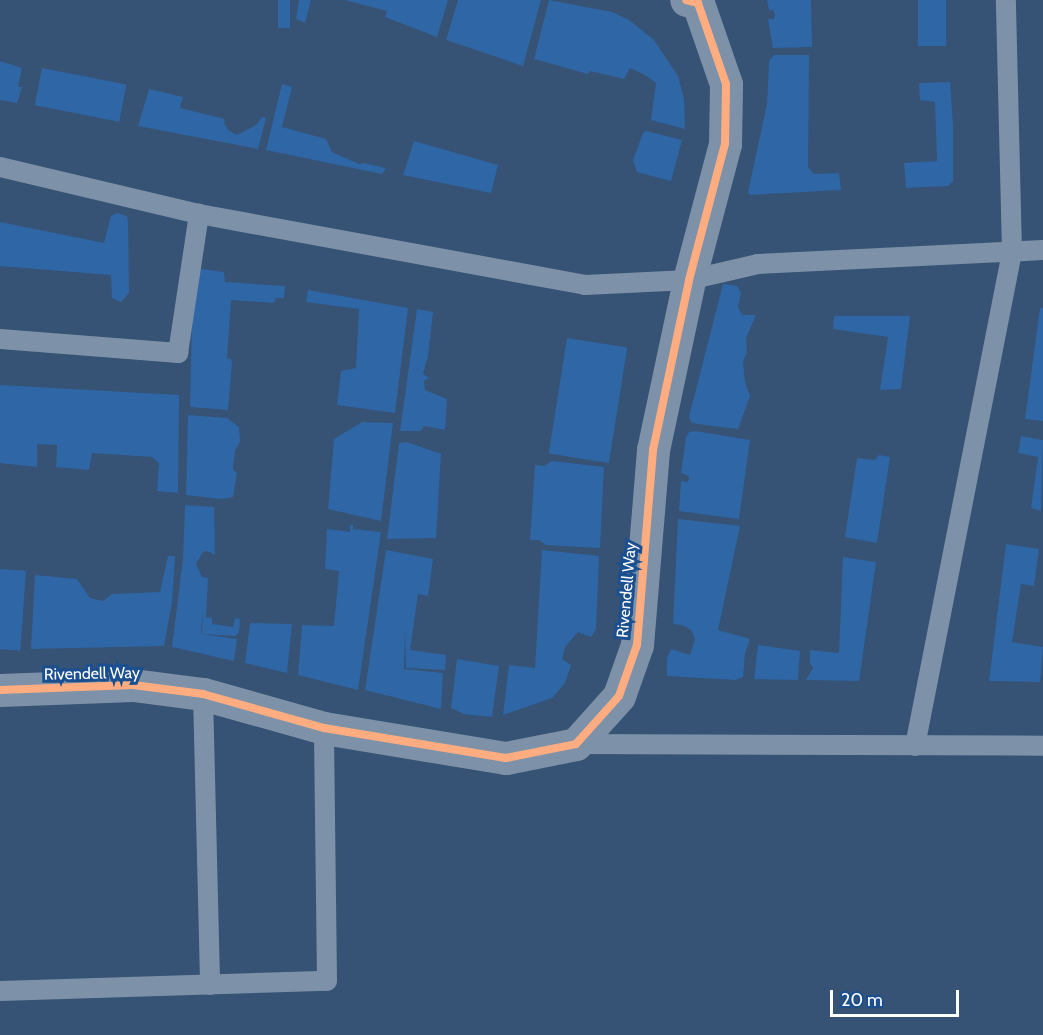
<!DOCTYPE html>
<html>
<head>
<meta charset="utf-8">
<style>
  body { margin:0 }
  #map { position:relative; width:1043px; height:1035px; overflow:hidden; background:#365274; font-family:Cabin,sans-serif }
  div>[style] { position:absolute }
  .green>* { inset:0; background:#2f66a5; transform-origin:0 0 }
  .lane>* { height:20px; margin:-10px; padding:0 10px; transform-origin:10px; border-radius:10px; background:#7d92a8 }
  .street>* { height:33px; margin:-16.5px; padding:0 16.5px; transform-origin:16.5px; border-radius:16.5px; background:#7d92a8 }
  .cycleway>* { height:8px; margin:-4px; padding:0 4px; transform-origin:4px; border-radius:4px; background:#ffac80 }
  span { translate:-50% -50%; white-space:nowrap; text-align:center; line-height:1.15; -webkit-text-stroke:6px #1b4f8f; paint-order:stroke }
  .street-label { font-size:16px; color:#fff }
  .scale { position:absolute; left:830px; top:990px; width:129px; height:27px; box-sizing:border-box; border:3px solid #fff; border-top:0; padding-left:8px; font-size:18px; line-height:21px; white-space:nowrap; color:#fff; -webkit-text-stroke:4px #1b4f8f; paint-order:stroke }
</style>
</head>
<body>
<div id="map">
  <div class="green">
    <i style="left:278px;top:0;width:12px;height:28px"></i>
    <i style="clip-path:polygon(299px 0,311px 0,305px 23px,296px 19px)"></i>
    <i style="clip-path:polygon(345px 0,448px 0,437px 37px,385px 17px,387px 11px)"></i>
    <i style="clip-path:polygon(458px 0,541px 0,523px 66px,446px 40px)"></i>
    <i style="clip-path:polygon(549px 0,612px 12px,629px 20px,654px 40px,678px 76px,684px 99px,685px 129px,651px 120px,656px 83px,645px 75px,630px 68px,624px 79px,590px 71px,588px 74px,534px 59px)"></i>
    <i style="clip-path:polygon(767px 0,811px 0,812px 47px,773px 48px,768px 19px,774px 19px,775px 15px,773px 10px,769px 10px)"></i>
    <i style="left:918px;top:0;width:28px;height:46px"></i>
    <i style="clip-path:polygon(774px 55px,809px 55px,808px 167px,814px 174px,839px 173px,841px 190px,750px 195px,748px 192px,767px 104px,769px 61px)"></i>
    <i style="clip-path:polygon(0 61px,22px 68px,18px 87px,22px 87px,17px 103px,0 100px)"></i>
    <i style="left:42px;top:68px;width:86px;height:38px;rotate:11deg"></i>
    <i style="clip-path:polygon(950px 82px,953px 125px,953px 181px,948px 186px,906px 188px,904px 163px,937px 161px,935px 102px,920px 100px,919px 83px)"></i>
    <i style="clip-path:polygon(282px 84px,292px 87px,282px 127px,326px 139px,332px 152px,359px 164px,364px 163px,386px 168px,382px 174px,266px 150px)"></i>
    <i style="clip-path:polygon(149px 89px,183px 97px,180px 108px,225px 119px,224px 123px,228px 130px,237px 135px,256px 125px,262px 117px,266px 118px,258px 149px,138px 126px)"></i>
    <i style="clip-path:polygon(646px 131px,682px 140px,671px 181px,637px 172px,633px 160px,643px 133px)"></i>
    <i style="clip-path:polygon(414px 141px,498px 165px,491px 193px,403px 175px)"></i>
    <i style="clip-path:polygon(117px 213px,127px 216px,128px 221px,129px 293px,121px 302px,112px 298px,111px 275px,0 266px,0 222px,104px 243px,111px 216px)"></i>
    <i style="clip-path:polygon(193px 268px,224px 272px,225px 282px,285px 286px,284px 298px,276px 298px,274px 303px,231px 300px,227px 358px,231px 359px,232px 363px,228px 410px,190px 407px)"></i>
    <i style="clip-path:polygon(723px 284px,737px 286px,741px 293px,738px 307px,742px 315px,756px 315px,746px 338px,747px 352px,743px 362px,745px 382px,750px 396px,738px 429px,697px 424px,691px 422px,689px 417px)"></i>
    <i style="clip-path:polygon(308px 290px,408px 308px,395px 413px,337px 405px,341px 371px,356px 368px,359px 309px,306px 302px)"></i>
    <i style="clip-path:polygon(1040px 308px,1043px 308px,1043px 421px,1025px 419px)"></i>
    <i style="clip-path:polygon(417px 309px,433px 312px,428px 356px,423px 374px,429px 378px,424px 381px,425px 390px,447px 399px,445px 430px,424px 426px,421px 431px,400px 431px)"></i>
    <i style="clip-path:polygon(834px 316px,910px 316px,901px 389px,880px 390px,888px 337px,833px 329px)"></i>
    <i style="left:567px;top:338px;width:61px;height:117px;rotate:9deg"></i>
    <i style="clip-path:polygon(0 385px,179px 395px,178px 493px,157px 491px,159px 463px,152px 457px,92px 453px,89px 470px,56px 467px,57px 445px,37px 444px,37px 467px,0 463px)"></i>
    <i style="clip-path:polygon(188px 415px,227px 418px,239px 427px,240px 442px,235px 451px,233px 469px,237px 473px,233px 497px,221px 499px,186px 495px)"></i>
    <i style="clip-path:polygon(362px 422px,393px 423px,381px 521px,328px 509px,334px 439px)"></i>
    <i style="clip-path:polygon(695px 431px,750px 440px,739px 519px,679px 511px,681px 481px,688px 482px,689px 476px,681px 473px,686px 437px,689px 432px)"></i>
    <i style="clip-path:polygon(1021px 436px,1043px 440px,1041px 511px,1031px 508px,1038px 457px,1018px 453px)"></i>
    <i style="clip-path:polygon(407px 442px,441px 454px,436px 538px,387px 539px,399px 443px)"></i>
    <i style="clip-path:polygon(879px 455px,890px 457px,877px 543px,845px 537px,857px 458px,875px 460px)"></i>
    <i style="clip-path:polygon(552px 461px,604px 467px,600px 548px,546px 545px,539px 540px,530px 540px,535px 465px,544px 466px)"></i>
    <i style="clip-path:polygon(185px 505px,214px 507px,215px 555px,207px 551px,203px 552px,196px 564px,202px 577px,208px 578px,206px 617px,212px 618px,212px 624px,233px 627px,235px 618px,240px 619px,239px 633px,235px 636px,202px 634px,203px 608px,201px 634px,237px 639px,234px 661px,172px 647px,183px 558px)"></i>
    <i style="clip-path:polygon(678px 519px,740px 526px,718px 630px,750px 639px,745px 653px,743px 677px,736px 680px,667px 676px,667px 658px,671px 649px,690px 655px,695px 639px,691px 630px,682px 625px,673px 624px)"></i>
    <i style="clip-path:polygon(350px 525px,353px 525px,353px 529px,381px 532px,358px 690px,298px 675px,302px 625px,334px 626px,339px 571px,325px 569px,327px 529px,350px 532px)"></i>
    <i style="clip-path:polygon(1006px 544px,1039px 549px,1034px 586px,1021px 584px,1012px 642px,1043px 647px,1040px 682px,989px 681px)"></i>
    <i style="clip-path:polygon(386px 550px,433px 559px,428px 596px,418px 594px,410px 650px,446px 655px,445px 670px,406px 668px,405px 631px,404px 669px,443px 673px,441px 709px,365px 690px)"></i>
    <i style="clip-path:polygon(542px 550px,599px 556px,596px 629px,591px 637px,578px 632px,565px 647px,562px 659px,571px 665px,565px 683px,552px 698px,503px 715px,509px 665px,535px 668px)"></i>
    <i style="clip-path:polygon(168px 556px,175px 556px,172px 602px,164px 646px,31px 649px,35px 575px,77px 579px,90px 598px,103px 601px,112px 594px,160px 592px)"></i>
    <i style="clip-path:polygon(843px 557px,876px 562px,859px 681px,806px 680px,813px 668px,810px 663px,810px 650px,839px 653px)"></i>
    <i style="left:0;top:569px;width:26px;height:80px;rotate:4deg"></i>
    <i style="clip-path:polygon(250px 623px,292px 624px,287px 673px,245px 663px)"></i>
    <i style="clip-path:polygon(758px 645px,800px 651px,798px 680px,754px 679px)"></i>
    <i style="clip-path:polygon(457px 659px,499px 666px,492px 717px,464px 714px,451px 708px)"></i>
  </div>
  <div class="lane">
    <i style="left:0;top:167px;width:204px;rotate:13.3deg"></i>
    <i style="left:199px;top:214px;width:392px;rotate:10.4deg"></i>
    <i style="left:585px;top:285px;width:104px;rotate:-2.8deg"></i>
    <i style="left:689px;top:280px;width:71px;rotate:-13.1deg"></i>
    <i style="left:758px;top:264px;width:285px;rotate:-2.8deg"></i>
    <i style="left:0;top:339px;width:179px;rotate:4.5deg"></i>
    <i style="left:178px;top:353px;width:141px;rotate:-81.4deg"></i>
    <i style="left:203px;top:694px;width:291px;rotate:88.6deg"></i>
    <i style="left:576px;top:744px;width:467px;rotate:0.2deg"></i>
    <i style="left:915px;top:746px;width:503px;rotate:-78.89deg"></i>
    <i style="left:1012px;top:252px;width:252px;rotate:-91.4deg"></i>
    <i style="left:0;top:991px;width:327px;rotate:-1.8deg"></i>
    <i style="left:327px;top:981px;width:253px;rotate:-90.7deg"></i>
  </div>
  <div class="street">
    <i style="left:0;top:690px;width:133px;rotate:-2.2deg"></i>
    <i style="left:133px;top:685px;width:71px;rotate:7.3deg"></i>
    <i style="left:203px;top:694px;width:126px;rotate:15.7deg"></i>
    <i style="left:324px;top:728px;width:184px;rotate:9.4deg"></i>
    <i style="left:506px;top:758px;width:71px;rotate:-11.3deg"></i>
    <i style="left:576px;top:744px;width:64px;rotate:-48.1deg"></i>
    <i style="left:619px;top:696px;width:54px;rotate:-70.6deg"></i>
    <i style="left:637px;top:645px;width:196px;rotate:-85.3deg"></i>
    <i style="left:653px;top:450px;width:174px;rotate:-78deg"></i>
    <i style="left:689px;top:280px;width:141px;rotate:-75.2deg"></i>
    <i style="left:725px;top:144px;width:60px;rotate:-89deg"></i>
    <i style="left:726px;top:84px;width:86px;rotate:-109.1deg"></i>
    <i style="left:698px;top:3px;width:12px;rotate:-166deg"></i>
  </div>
  <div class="cycleway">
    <i style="left:0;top:690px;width:133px;rotate:-2.2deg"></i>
    <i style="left:133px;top:685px;width:71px;rotate:7.3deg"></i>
    <i style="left:203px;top:694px;width:126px;rotate:15.7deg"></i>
    <i style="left:324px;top:728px;width:184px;rotate:9.4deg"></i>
    <i style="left:506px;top:758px;width:71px;rotate:-11.3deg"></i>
    <i style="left:576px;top:744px;width:64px;rotate:-48.1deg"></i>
    <i style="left:619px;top:696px;width:54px;rotate:-70.6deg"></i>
    <i style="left:637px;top:645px;width:196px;rotate:-85.3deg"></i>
    <i style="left:653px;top:450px;width:174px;rotate:-78deg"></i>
    <i style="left:689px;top:280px;width:141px;rotate:-75.2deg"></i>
    <i style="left:725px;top:144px;width:60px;rotate:-89deg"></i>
    <i style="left:726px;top:84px;width:86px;rotate:-109.1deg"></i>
    <i style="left:698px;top:3px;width:12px;rotate:-166deg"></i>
  </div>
  <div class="street-label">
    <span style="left:627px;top:590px;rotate:-85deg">Rivendell Way</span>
    <span style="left:92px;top:674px;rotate:-1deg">Rivendell Way</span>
  </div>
  <div class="scale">20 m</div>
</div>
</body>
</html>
